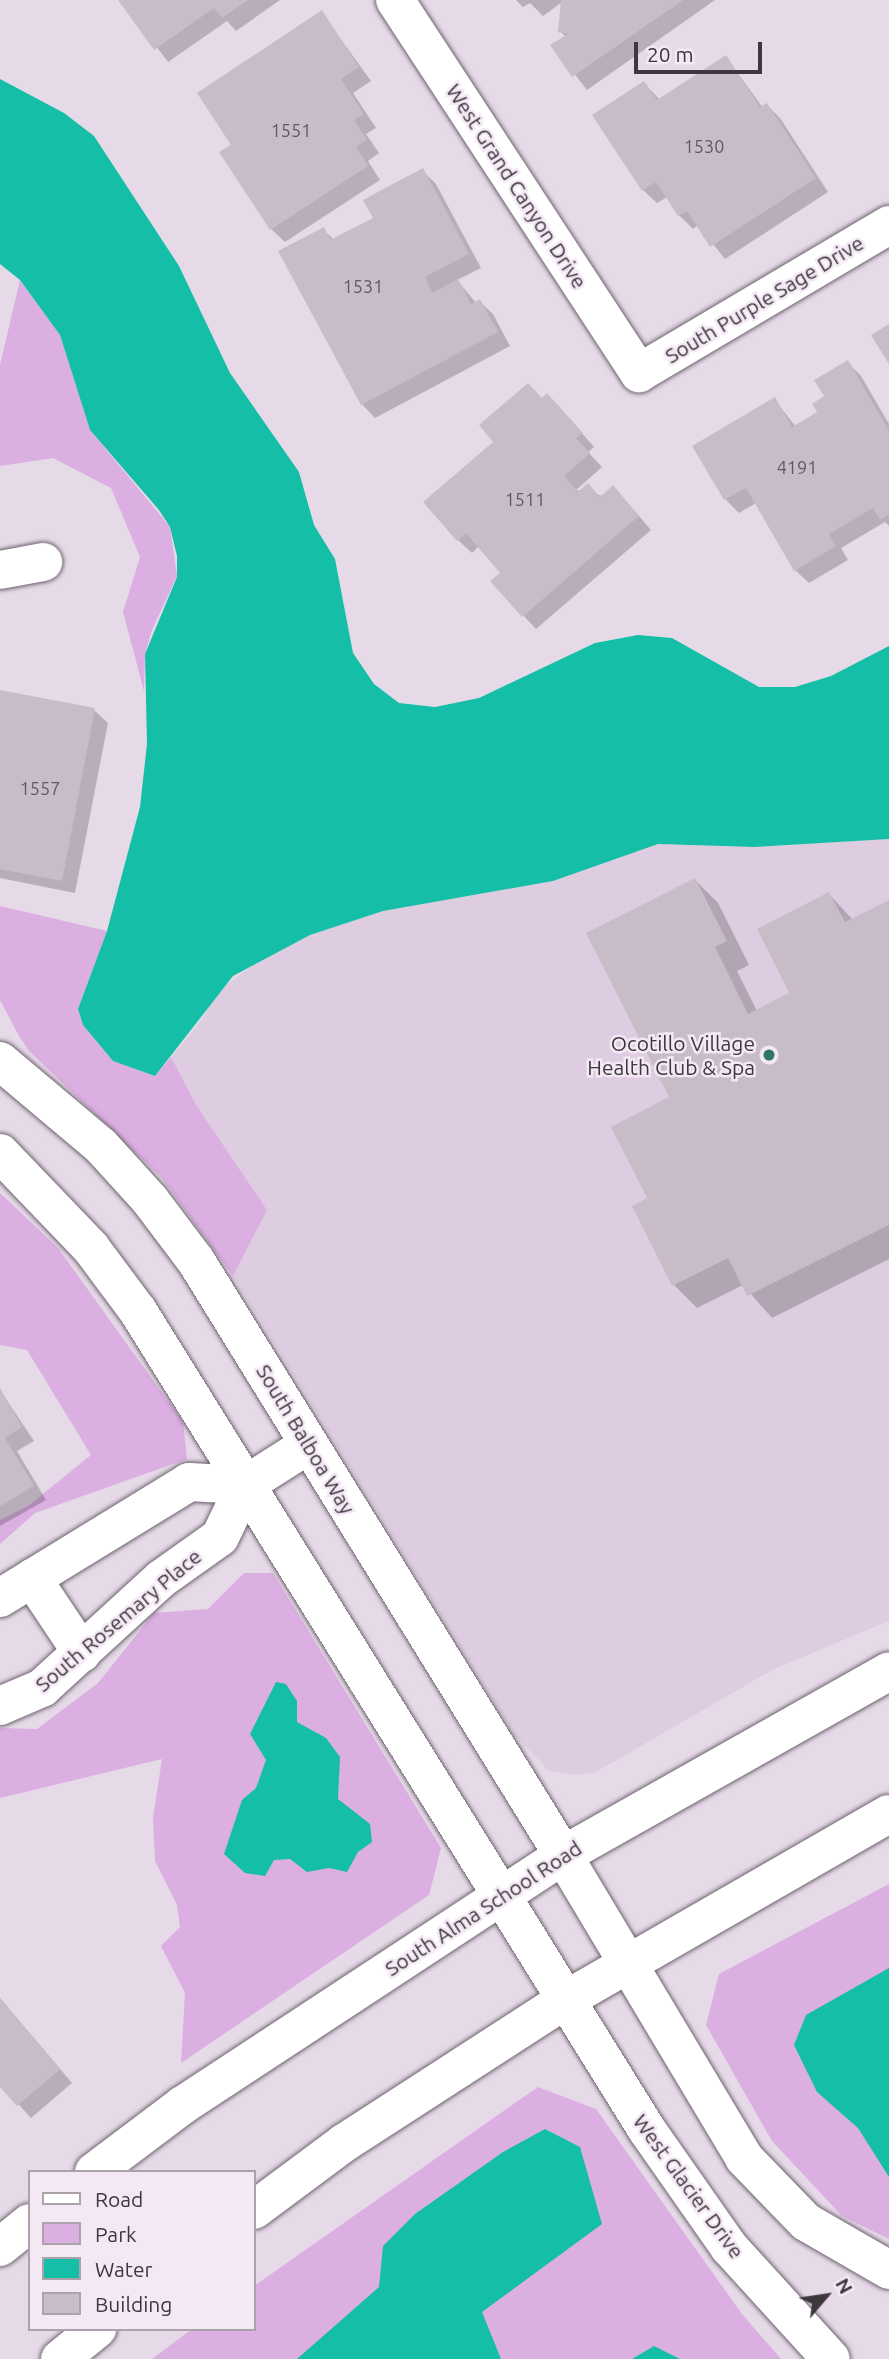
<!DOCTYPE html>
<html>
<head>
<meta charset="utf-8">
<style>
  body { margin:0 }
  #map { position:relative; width:889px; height:2359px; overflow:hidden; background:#e6dae8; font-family:Ubuntu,sans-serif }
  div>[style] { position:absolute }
  .built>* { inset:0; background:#decde0 }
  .green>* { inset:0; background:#dbafe1 }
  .water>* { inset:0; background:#14bea7 }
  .shadow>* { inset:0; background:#0003 }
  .building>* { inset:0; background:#c8bcc9 }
  .roads { filter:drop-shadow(0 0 2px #6e636f) drop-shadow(0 0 2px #6e636f) }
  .street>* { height:38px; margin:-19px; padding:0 19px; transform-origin:19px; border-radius:19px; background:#fff }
  .secondary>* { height:38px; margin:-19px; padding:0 19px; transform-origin:19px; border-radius:19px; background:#fff }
  .dots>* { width:19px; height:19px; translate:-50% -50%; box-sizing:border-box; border:4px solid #f4e8f5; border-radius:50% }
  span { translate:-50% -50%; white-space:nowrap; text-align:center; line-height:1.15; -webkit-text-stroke:5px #f4e8f5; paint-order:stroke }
  .number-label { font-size:18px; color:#605960 }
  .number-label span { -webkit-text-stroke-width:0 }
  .street-label { font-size:21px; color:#3d383d }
  .poi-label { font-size:21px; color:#3d383d }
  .right { translate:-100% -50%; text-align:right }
  .legend { position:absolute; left:28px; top:2170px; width:228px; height:161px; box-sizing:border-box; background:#f4e8f5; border:2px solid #aba2ab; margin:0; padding:9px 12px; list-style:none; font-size:21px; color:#3d383d }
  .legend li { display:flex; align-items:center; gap:14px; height:35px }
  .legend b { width:35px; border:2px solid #aba2ab }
  .north { position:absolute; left:791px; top:2261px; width:70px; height:70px; -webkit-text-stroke:5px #f4e8f5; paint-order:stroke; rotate:61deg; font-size:19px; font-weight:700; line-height:28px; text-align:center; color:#3d383d }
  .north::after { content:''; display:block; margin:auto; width:24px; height:32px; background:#3d383d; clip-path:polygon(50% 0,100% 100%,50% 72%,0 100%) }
  .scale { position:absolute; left:634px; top:42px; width:128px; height:32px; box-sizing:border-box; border:4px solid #3d383d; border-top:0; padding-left:9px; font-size:21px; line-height:24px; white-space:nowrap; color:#3d383d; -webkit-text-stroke:5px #f4e8f5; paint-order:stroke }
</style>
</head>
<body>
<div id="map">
  <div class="built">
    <i style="clip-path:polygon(889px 839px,889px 1621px,774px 1669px,596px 1772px,577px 1775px,549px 1771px,514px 1734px,233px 1276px,161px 1177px,114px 1129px,200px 1022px,218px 991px,269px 954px,310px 935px,383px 911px,553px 881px,658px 844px,754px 847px)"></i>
  </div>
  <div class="green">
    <i style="clip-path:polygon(20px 280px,60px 335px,90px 430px,170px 527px,177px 576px,152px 630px,145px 654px,144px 691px,123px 612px,140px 557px,111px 488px,53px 458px,0 466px,0 365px)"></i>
    <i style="clip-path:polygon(0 906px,107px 931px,78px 1009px,83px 1025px,113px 1061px,155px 1076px,171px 1057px,196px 1105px,267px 1210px,233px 1276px,161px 1177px,29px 1051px,19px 1036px,0 1000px)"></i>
    <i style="clip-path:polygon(0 1193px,58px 1248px,183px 1422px,187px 1459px,35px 1513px,0 1544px,0 1520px,28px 1506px,91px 1455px,27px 1350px,0 1345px)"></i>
    <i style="clip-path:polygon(244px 1573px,273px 1573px,441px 1848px,429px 1895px,181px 2063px,185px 1993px,161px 1946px,180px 1927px,177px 1905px,155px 1861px,153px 1818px,162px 1759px,0 1798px,0 1728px,37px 1729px,98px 1683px,154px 1613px,208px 1609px)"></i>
    <i style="clip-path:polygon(889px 1884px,889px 2239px,842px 2216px,772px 2141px,706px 2025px,719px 1974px)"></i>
    <i style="clip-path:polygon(538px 2087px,596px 2109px,742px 2314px,781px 2359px,152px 2359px,192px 2329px,254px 2329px,254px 2286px)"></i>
  </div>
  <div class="water">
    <i style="clip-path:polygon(0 79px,64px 113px,94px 136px,179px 266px,230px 373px,299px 472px,314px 525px,335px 559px,353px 653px,374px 684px,399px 703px,435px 707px,479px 698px,595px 643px,638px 635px,672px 638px,759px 687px,795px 687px,831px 676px,889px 646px,889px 839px,754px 847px,658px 844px,553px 881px,383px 911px,310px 935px,233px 976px,155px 1076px,113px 1061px,83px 1025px,78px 1009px,107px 931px,140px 807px,147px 744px,145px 654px,177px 577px,177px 556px,170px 527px,159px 510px,90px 430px,60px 335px,20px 280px,0 264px)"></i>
    <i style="clip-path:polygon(276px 1682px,286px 1684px,297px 1701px,297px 1722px,326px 1738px,340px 1757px,338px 1799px,370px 1824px,372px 1842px,358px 1852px,347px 1872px,329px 1868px,307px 1872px,290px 1859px,274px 1860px,265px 1876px,245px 1873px,224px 1854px,242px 1800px,256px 1788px,266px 1760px,250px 1734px)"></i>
    <i style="clip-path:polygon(889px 1968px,889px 2177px,858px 2128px,817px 2092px,794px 2045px,806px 2015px)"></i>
    <i style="clip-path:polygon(545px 2129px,580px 2147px,602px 2224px,482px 2312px,501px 2359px,297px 2359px,379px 2287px,383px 2246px,415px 2214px,503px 2152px)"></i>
    <i style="clip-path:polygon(654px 2346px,680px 2359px,632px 2359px)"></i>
  </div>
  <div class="shadow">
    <i style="clip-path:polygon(121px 0,280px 0,236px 31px,227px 21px,168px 62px)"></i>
    <i style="clip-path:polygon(516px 0,565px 0,543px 16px,530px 3px,523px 7px)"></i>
    <i style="clip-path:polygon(566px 0,715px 0,587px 90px,553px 46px,566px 37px,560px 31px)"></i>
    <i style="clip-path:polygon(322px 13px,371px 81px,353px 93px,376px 128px,366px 134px,379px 153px,368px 161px,380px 180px,285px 242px,271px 229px,233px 145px)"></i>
    <i style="clip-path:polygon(726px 57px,763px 108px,767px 105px,780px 118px,828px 192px,725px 259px,698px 225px,693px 229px,679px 215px,667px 197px,657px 203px,643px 190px,644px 83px,660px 100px)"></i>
    <i style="clip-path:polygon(422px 170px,436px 184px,481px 268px,457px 280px,476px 303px,479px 301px,493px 314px,510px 346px,375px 418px,362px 404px,323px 229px,334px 240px,375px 219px)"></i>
    <i style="clip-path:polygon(847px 362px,861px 376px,889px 424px,889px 526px,885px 522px,841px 548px,848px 560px,809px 583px,795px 570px,756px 503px,739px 513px,725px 499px,774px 399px,796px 427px,820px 413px)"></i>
    <i style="clip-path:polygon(543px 399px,561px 409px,594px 447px,588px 452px,602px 467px,576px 490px,626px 501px,651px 530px,536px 629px,523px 615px,502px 573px,479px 546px,472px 553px,458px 540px)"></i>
    <i style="clip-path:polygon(0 691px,94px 710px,108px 723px,75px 893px,0 878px)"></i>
    <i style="clip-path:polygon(695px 880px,718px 903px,749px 965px,737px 971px,757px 1011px,792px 993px,829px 894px,853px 920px,889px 902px,889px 1259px,772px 1318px,743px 1285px,697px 1308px,674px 1285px,649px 1199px,672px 1098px)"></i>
    <i style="clip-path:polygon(0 1390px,34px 1441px,17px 1451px,46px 1500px,0 1526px)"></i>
    <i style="clip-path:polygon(0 1998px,72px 2083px,31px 2118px,0 2084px)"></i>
  </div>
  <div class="building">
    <i style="clip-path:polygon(118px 0,248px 0,222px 18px,214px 8px,154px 50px)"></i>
    <i style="clip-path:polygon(561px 0,683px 0,572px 77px,550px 45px,568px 34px,558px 32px)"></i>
    <i style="clip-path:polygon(322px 10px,359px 67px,341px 79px,364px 114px,354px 120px,367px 139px,356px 147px,368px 166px,270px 230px,219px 152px,231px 145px,197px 93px)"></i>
    <i style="clip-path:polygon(726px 55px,760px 107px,767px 103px,816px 178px,710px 247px,687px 211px,678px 216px,656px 182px,642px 191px,592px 115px,644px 81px,657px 100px)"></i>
    <i style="clip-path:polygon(423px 168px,469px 254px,425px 277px,432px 293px,458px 279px,471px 304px,480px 299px,498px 332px,361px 405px,278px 251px,324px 227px,330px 240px,373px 218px,363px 200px)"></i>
    <i style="clip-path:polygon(889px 324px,889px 364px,871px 335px)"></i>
    <i style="clip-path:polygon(848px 360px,889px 431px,889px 514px,880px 520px,873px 508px,829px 534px,836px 546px,794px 571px,746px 488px,724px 500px,692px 446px,775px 397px,792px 427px,817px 412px,812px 404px,824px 396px,814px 380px)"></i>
    <i style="clip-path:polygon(528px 383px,542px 398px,547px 393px,583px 433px,576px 438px,590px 453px,564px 476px,578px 492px,588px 483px,600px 497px,613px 485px,639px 516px,522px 617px,490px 581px,500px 573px,466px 533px,457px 541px,423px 502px,493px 442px,479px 425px)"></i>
    <i style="clip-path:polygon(0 690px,95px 708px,62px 881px,0 869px)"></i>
    <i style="clip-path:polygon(695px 878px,727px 941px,715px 947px,748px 1014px,789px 993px,757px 929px,829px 892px,845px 922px,889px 900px,889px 1225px,747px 1296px,728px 1258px,672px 1286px,632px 1206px,647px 1198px,611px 1127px,669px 1097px,586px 933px)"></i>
    <i style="clip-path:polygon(0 1388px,22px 1427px,5px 1438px,34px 1486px,0 1506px)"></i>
    <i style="clip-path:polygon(0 1998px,60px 2069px,17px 2106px,0 2087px)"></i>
  </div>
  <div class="roads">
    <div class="street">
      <i style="left:395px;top:0;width:446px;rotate:56.8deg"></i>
      <i style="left:639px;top:373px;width:291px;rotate:-30.6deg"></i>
      <i style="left:0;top:570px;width:44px;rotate:-10.5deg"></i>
      <i style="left:0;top:1061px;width:132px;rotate:40.1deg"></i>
      <i style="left:101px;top:1146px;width:73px;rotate:47.8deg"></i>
      <i style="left:150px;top:1200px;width:76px;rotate:53deg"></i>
      <i style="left:196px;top:1261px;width:698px;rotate:58.29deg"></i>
      <i style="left:563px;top:1855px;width:353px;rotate:59.1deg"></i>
      <i style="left:744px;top:2158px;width:89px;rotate:45.9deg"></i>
      <i style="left:806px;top:2222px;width:96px;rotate:30deg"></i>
      <i style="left:0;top:1153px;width:132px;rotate:46.2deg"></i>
      <i style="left:91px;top:1248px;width:79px;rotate:53.3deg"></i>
      <i style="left:138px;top:1311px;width:964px;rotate:58.14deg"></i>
      <i style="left:647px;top:2130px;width:143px;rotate:55deg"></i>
      <i style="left:729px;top:2247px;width:151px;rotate:47.7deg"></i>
      <i style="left:32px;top:1578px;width:90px;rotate:56.3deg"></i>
      <i style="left:0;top:1598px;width:222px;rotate:-31.5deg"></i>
      <i style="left:189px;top:1482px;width:56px;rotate:3.1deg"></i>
      <i style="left:0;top:1706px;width:46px;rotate:-23.2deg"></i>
      <i style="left:42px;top:1688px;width:161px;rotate:-42.5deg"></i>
      <i style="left:161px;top:1579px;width:72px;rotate:-35.4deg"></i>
      <i style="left:220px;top:1537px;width:58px;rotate:-64.3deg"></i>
      <i style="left:245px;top:1485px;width:75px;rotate:-32.4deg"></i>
    </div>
    <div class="secondary">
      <i style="left:94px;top:2172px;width:111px;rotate:-37deg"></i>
      <i style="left:183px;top:2105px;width:455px;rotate:-33.3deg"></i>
      <i style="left:563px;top:1855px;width:374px;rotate:-29.4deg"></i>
      <i style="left:254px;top:2210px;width:112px;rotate:-36.7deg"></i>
      <i style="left:344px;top:2143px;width:265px;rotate:-32.9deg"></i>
      <i style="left:567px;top:1999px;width:371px;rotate:-29.9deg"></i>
      <i style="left:0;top:2247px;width:38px;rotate:-39deg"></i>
      <i style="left:60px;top:2359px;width:48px;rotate:-39deg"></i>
    </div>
  </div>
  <div class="dots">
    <i style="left:769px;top:1055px;background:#307569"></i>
  </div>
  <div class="number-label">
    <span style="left:291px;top:130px">1551</span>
    <span style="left:704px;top:146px">1530</span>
    <span style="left:363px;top:286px">1531</span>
    <span style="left:797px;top:467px">4191</span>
    <span style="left:525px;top:499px">1511</span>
    <span style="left:40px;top:788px">1557</span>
  </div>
  <div class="street-label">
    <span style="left:517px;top:186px;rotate:57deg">West Grand Canyon Drive</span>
    <span style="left:764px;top:299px;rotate:-31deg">South Purple Sage Drive</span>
    <span style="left:306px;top:1439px;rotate:59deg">South Balboa Way</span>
    <span style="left:118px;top:1620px;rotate:-40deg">South Rosemary Place</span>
    <span style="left:483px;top:1908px;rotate:-33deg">South Alma School Road</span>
    <span style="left:689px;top:2186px;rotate:54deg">West Glacier Drive</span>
  </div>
  <div class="poi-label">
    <span class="right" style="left:755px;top:1055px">Ocotillo Village<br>Health Club &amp; Spa</span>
  </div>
  <ul class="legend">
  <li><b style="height:9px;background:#fff"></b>Road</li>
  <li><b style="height:19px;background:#dbafe1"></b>Park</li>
  <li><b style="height:19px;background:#14bea7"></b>Water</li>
  <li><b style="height:19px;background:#c8bcc9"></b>Building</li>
  </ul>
  <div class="north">N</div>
  <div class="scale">20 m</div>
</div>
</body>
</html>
